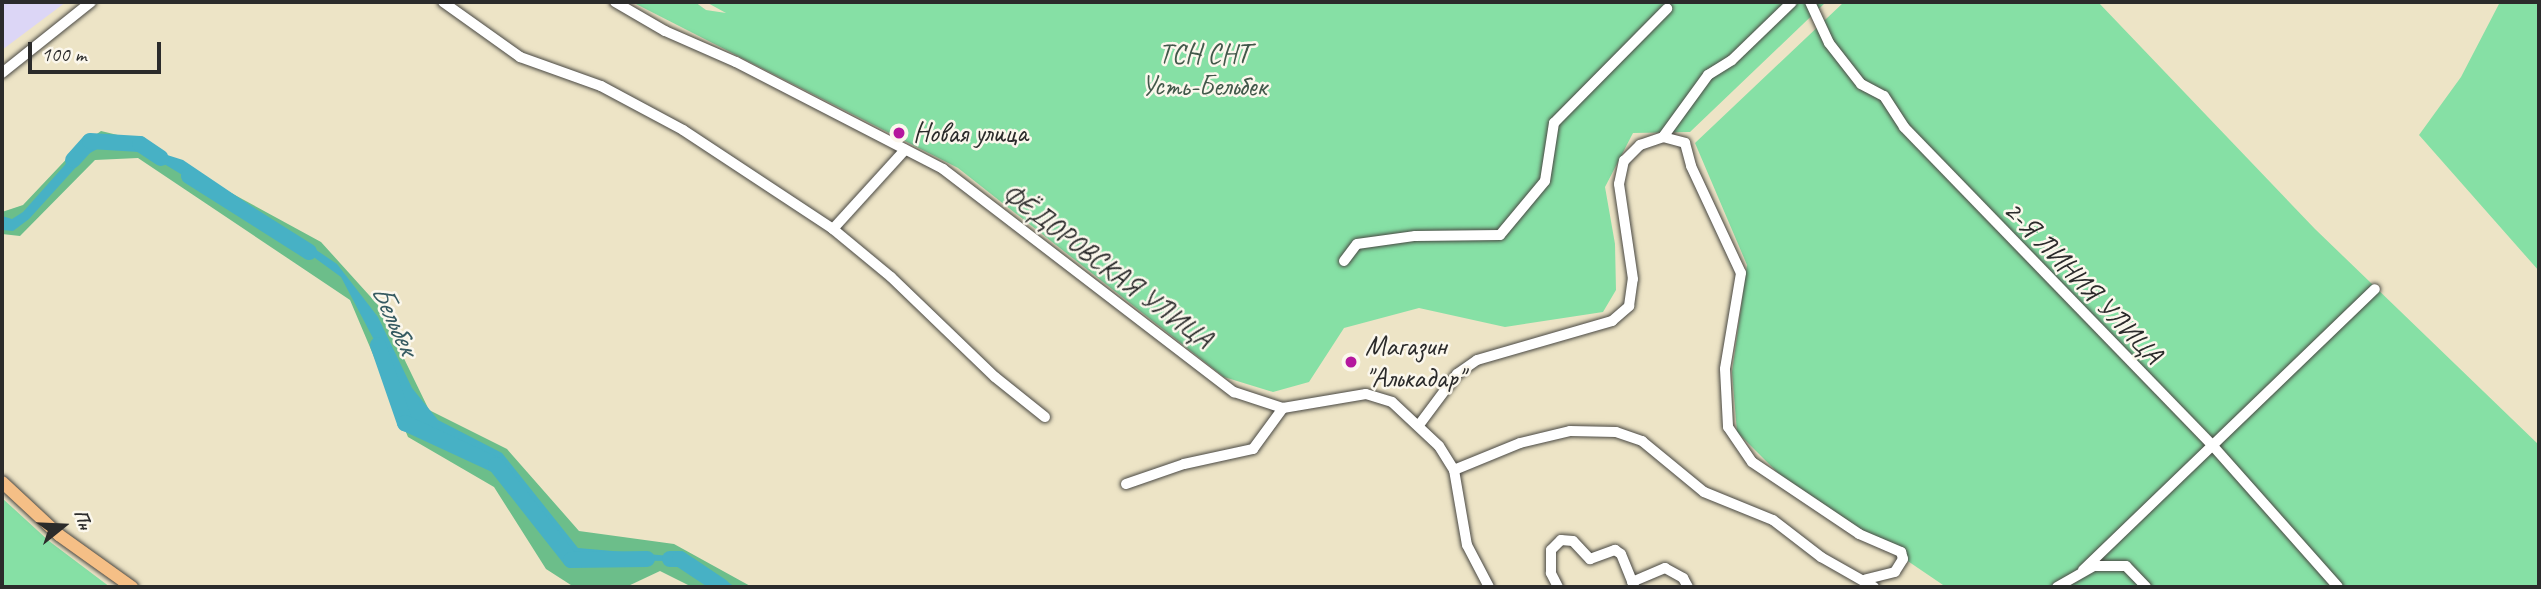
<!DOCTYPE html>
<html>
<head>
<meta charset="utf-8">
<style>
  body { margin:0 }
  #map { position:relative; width:2541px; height:589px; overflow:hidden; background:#ede4c6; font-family:Caveat,sans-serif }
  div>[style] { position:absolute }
  .built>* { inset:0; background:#dcd6f6 }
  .green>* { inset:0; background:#86e0a5 }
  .forest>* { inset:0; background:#6cbe8a }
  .water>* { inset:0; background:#47b1c5 }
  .river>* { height:16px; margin:-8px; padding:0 8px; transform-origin:8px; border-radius:8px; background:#47b1c5 }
  .roads { filter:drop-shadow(0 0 2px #484742) drop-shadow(0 0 2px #484742) }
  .minor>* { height:10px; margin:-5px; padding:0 5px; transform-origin:5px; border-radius:5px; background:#fff }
  .major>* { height:12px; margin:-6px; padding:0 6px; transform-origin:6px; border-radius:6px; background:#f5bf86 }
  .dots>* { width:19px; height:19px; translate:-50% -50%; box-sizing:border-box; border:4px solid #fbf7ec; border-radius:50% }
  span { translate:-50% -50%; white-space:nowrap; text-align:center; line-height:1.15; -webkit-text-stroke:5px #fbf7ec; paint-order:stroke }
  .park-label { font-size:28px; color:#42584a }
  .poi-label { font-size:28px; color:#2b2b2b }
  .left { translate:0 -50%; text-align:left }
  .street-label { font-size:28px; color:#2b2b2b }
  .water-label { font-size:30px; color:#355a61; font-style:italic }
  .frame { position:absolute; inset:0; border:4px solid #2b2b2b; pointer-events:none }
  .north { position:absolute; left:28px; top:491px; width:70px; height:70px; -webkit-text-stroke:5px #fbf7ec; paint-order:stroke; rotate:72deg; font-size:19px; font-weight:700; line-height:28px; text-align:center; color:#2b2b2b }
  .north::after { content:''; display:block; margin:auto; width:24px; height:32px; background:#2b2b2b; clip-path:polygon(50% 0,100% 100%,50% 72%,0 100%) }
  .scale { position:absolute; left:28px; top:42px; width:133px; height:32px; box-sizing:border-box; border:4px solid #2b2b2b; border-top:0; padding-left:9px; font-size:21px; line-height:24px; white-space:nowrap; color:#2b2b2b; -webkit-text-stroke:5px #fbf7ec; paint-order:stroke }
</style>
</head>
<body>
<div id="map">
  <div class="built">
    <i style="clip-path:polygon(2px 2px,66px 2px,2px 50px)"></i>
  </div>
  <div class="green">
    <i style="clip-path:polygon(632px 2px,695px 2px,706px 10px,726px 13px,706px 2px,1826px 2px,1690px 132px,1633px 133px,1605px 187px,1615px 244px,1616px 290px,1603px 312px,1505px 327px,1419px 308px,1344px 328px,1309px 382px,1273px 392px,1224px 377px,958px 168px)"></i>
    <i style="clip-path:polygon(1844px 2px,2098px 2px,2315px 229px,2539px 445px,2539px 587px,1946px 587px,1778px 473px,1737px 432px,1732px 372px,1747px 265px,1695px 143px)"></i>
    <i style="clip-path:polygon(2500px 2px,2539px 2px,2539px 271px,2419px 135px,2461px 77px)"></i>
    <i style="clip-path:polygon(2px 498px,49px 541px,110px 587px,2px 587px)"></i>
  </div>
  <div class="forest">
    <i style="clip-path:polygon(101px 131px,130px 138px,321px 242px,378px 305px,429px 410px,507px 449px,579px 531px,674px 544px,752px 587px,692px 587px,660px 571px,626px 587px,574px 587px,546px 569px,494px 487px,408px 437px,350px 300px,138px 158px,95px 160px,20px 236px,2px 234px,2px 212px,23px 205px,76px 149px)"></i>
  </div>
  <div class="water">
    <i style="clip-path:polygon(104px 135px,183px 160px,337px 264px,378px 317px,412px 388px,438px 420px,502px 453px,578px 548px,693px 558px,735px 587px,722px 587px,679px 561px,571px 560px,496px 465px,405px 423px,385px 361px,341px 277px,293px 242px,146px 153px,103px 146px,88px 154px,29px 219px,13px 231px,2px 230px,2px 216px,12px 219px,23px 212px,79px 149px)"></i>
  </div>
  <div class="river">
    <i style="left:73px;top:160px;width:25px;rotate:-48deg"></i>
    <i style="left:90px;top:141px;width:50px;rotate:3.4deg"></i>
    <i style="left:140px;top:144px;width:25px;rotate:34deg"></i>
    <i style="left:189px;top:176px;width:142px;rotate:32.3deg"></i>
    <i style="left:378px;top:345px;width:83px;rotate:70.9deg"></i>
    <i style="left:405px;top:423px;width:100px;rotate:24.8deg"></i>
    <i style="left:496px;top:465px;width:121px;rotate:51.7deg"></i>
    <i style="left:571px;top:560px;width:76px;rotate:-0.8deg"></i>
    <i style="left:670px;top:559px;width:10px"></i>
    <i style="left:680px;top:559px;width:50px;rotate:33.7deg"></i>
  </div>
  <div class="roads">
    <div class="minor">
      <i style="left:443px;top:2px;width:95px;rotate:35.5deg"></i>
      <i style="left:520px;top:57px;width:86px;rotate:19.7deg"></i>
      <i style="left:601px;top:86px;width:93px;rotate:28.2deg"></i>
      <i style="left:683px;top:130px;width:180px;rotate:33.4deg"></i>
      <i style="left:833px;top:229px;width:75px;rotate:39.6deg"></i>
      <i style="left:891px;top:277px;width:144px;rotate:43.9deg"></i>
      <i style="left:995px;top:377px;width:64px;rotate:38.7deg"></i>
      <i style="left:615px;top:2px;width:58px;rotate:30.1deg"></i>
      <i style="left:665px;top:31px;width:77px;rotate:23.6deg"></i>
      <i style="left:736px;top:62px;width:233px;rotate:27.3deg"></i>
      <i style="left:943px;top:169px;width:367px;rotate:37.5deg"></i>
      <i style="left:1234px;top:392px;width:52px;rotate:18.1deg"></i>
      <i style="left:1283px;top:408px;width:84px;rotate:-9.6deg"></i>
      <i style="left:1366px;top:394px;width:27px;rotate:17deg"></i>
      <i style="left:1392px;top:402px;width:64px;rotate:43.1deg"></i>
      <i style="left:1439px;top:446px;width:28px;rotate:58deg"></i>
      <i style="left:1454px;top:470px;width:76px;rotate:80.2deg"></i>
      <i style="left:1467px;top:545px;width:47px;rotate:62.4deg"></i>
      <i style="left:1810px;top:2px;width:45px;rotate:65.1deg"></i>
      <i style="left:1829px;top:43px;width:52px;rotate:52deg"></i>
      <i style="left:1861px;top:84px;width:26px;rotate:28deg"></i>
      <i style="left:1884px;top:96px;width:37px;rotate:57deg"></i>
      <i style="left:1904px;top:127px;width:444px;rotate:45.9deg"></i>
      <i style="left:2213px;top:446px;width:188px;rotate:48.4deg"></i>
      <i style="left:2px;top:73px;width:114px;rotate:-38.6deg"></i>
      <i style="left:1663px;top:137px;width:23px;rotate:15deg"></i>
      <i style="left:1685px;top:143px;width:24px;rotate:75deg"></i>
      <i style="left:1691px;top:166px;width:118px;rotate:65deg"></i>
      <i style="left:1741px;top:273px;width:97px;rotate:99.5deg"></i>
      <i style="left:1725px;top:369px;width:58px;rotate:87deg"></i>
      <i style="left:1728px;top:427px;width:42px;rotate:55.6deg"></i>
      <i style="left:1752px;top:462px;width:129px;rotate:33.9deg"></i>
      <i style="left:1859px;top:534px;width:46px;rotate:23.2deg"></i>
      <i style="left:1901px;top:552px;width:7px;rotate:74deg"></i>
      <i style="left:1903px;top:559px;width:15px;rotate:122deg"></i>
      <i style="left:1895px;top:572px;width:30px;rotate:166deg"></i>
      <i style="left:833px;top:229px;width:107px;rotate:-47.7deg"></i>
      <i style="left:1344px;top:261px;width:21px;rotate:-53deg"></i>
      <i style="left:1357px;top:244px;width:59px;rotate:-7.9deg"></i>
      <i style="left:1415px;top:236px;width:85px;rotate:-0.7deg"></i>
      <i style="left:1500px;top:235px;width:70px;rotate:-50.2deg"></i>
      <i style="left:1545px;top:181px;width:59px;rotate:-81.2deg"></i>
      <i style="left:1554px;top:123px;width:161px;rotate:-45.3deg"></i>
      <i style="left:1419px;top:425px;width:64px;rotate:-53.3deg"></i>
      <i style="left:1457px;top:374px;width:24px;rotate:-35deg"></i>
      <i style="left:1477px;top:360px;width:141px;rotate:-16.1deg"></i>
      <i style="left:1612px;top:321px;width:23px;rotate:-41deg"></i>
      <i style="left:1629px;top:306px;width:27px;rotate:-82deg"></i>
      <i style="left:1633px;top:279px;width:96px;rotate:-98.4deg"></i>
      <i style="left:1619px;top:184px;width:24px;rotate:-78deg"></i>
      <i style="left:1624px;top:161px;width:23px;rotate:-45deg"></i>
      <i style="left:1640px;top:145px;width:24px;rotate:-19deg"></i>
      <i style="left:1663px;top:137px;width:77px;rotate:-54deg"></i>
      <i style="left:1708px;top:75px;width:28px;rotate:-32deg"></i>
      <i style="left:1732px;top:60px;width:83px;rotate:-44deg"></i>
      <i style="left:1454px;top:470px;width:71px;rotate:-22.2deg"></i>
      <i style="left:1520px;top:443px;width:51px;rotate:-13.5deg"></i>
      <i style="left:1570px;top:431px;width:46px;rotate:1.2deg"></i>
      <i style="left:1616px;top:432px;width:28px;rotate:19deg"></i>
      <i style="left:1642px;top:441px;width:80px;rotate:39.4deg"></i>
      <i style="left:1704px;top:492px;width:74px;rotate:22.1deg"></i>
      <i style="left:1773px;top:520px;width:61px;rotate:37.6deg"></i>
      <i style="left:1821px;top:557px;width:61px;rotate:29.5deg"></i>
      <i style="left:1126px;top:484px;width:61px;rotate:-19deg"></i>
      <i style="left:1184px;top:464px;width:71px;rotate:-12.3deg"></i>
      <i style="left:1253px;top:449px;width:51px;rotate:-53.8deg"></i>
      <i style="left:2083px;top:570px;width:405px;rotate:-43.9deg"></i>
      <i style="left:1632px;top:582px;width:36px;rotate:-23deg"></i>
      <i style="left:1665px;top:568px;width:21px;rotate:29deg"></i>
      <i style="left:1683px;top:578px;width:10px;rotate:61deg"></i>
      <i style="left:1558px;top:587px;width:16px;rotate:-117deg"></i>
      <i style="left:1551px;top:573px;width:23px;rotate:-90deg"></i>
      <i style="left:1551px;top:550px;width:14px;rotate:-45deg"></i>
      <i style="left:1561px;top:540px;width:12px;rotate:5deg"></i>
      <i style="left:1573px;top:541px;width:25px;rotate:47deg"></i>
      <i style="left:1590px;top:559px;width:27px;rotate:-20deg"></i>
      <i style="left:1615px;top:550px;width:7px;rotate:34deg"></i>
      <i style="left:1621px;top:554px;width:35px;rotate:68deg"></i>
      <i style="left:2057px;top:587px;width:43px;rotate:-29.6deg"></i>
      <i style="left:2094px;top:566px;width:32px"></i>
      <i style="left:2126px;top:566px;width:29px;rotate:46deg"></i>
    </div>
    <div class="major">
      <i style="left:2px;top:482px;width:78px;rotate:42.9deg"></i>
      <i style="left:59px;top:535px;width:90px;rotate:35.5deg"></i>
    </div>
  </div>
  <div class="dots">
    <i style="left:899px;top:133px;background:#b5179e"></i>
    <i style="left:1351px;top:362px;background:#b5179e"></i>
  </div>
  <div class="park-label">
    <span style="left:1204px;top:70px">ТСН СНТ<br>Усть-Бельбек</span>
  </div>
  <div class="poi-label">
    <span class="left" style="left:913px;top:133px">Новая улица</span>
    <span class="left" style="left:1365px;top:362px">Магазин<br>"Алькадар"</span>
  </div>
  <div class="street-label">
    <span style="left:1107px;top:266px;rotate:37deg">ФЁДОРОВСКАЯ УЛИЦА</span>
    <span style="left:2083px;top:282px;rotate:46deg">2-Я ЛИНИЯ УЛИЦА</span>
  </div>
  <div class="water-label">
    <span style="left:395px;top:319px;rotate:65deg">Бельбек</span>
  </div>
  <div class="frame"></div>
  <div class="north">Пн</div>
  <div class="scale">100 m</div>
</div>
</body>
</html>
